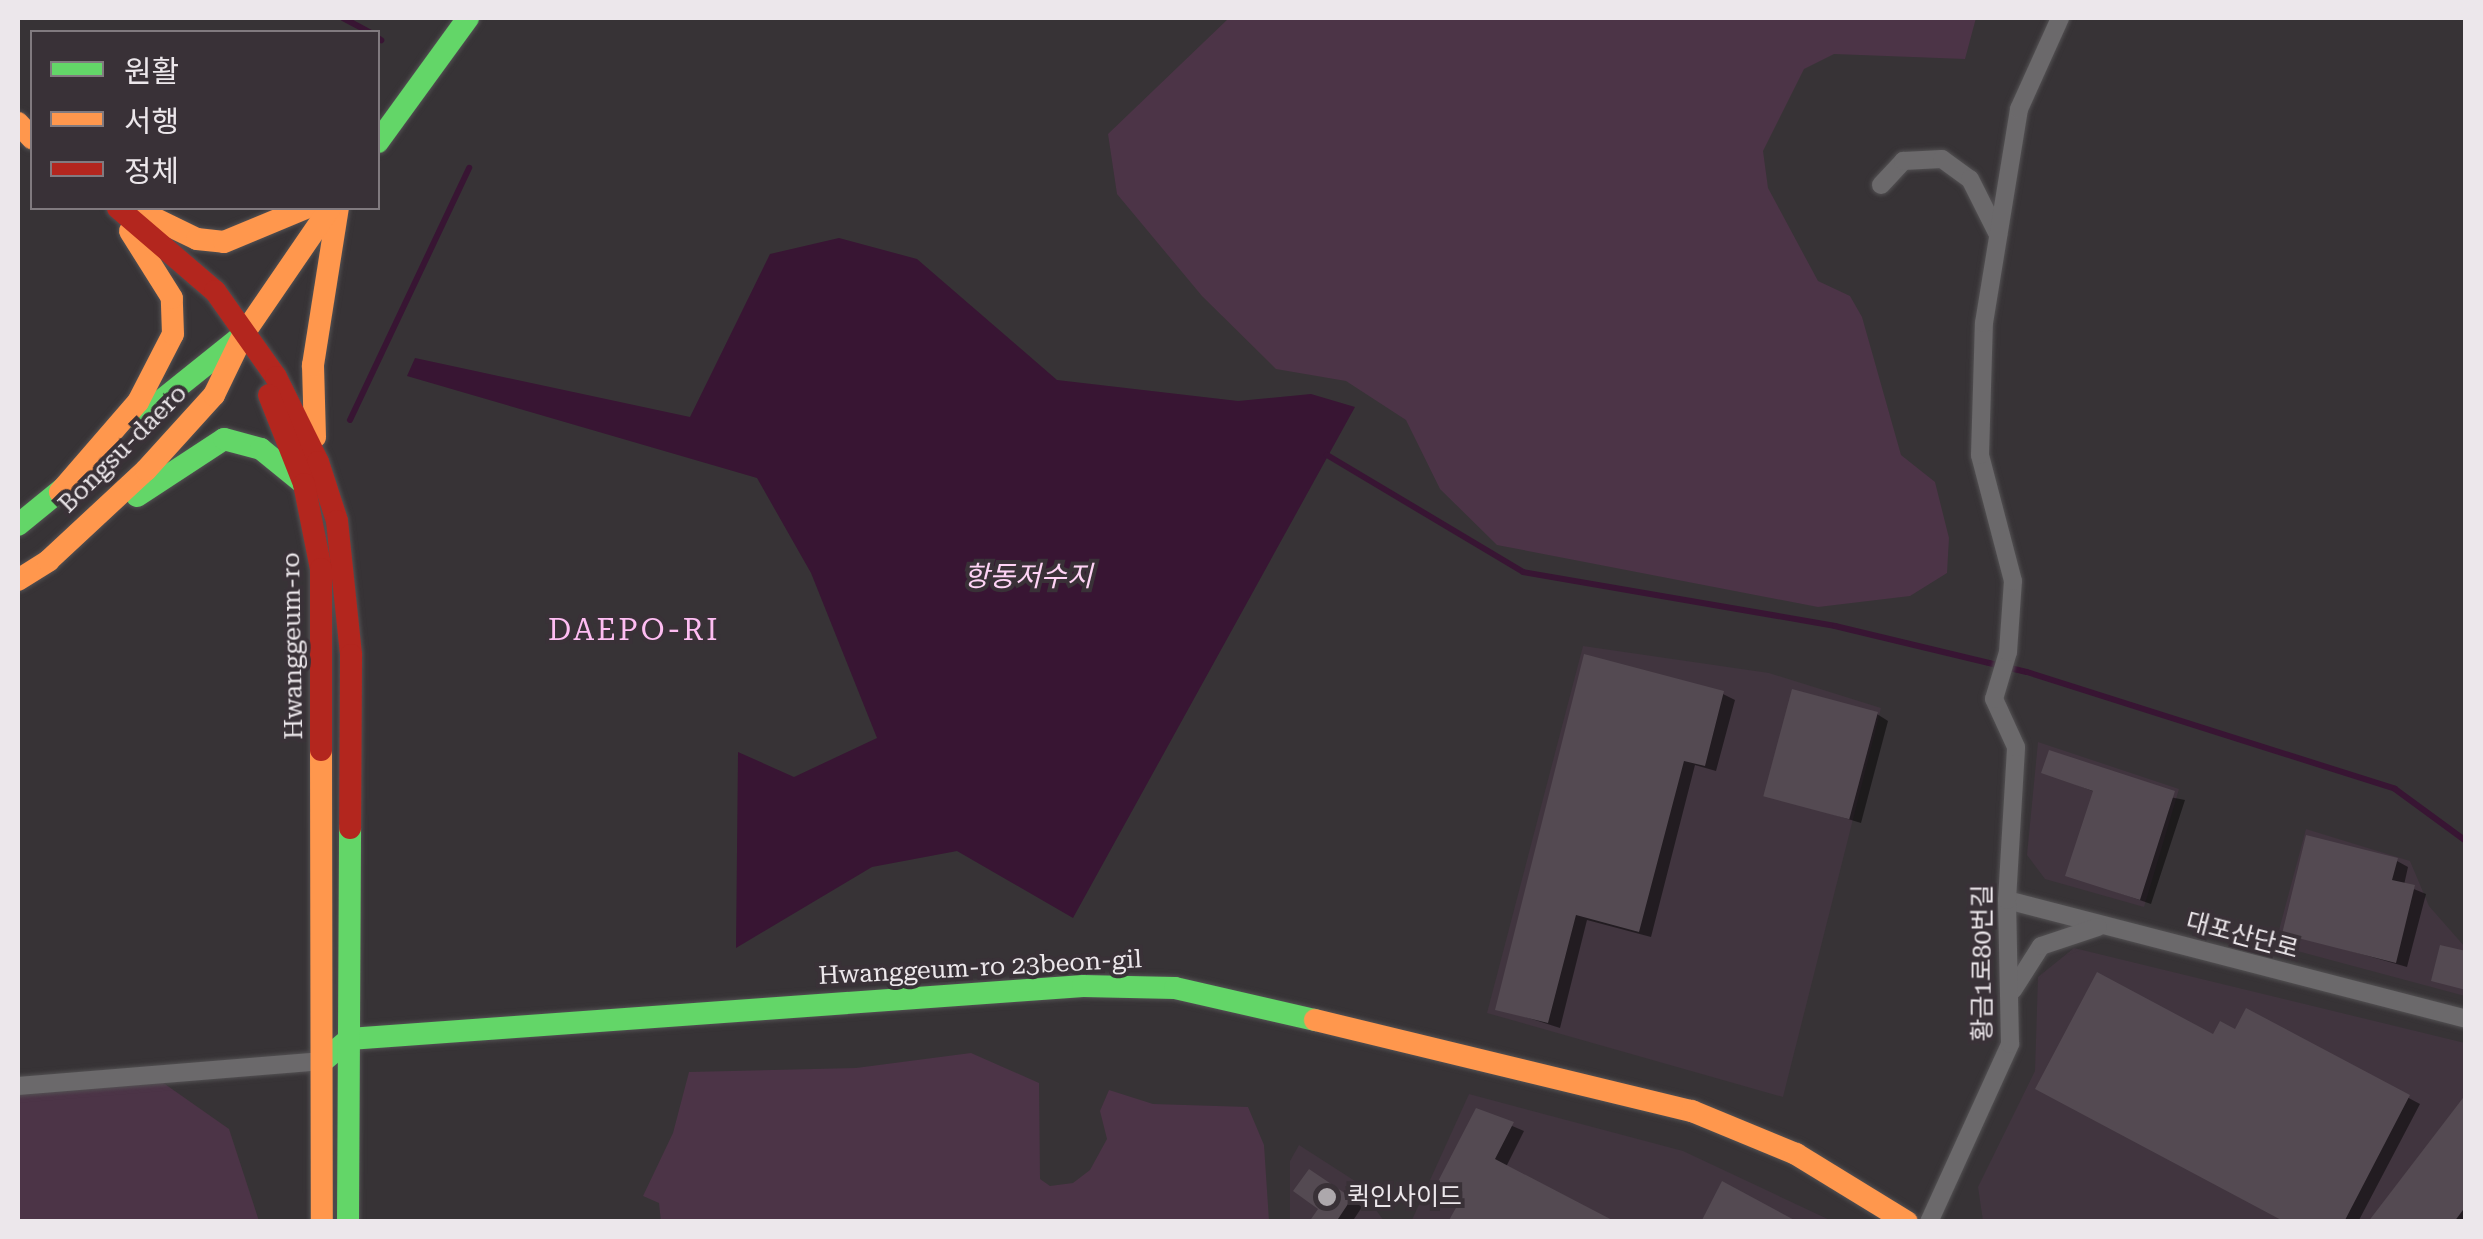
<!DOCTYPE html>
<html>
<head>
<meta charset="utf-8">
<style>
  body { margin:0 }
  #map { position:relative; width:2483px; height:1239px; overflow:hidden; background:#373336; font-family:"Roboto Serif","Noto Sans KR",serif }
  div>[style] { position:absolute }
  .built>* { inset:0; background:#41353f }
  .green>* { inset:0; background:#4c3447 }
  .water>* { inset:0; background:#381533 }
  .shadow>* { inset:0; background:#0007 }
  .stream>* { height:6px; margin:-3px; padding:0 3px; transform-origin:3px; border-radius:3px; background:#381533 }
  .building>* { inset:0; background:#544a52; transform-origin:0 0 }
  .roads { filter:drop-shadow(0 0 2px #535153) drop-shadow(0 0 2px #535153) }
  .street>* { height:18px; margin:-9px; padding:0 9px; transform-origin:9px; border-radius:9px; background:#6b696b }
  .fast>* { height:22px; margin:-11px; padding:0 11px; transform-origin:11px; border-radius:11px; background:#63d668 }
  .slow>* { height:22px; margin:-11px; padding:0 11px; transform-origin:11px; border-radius:11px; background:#ff974d }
  .jam>* { height:22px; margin:-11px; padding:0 11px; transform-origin:11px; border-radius:11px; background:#b3261e }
  .dots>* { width:28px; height:28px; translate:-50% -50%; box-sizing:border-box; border:5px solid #393137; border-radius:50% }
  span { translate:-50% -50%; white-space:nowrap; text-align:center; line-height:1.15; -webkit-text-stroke:8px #393137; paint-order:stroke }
  .street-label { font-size:25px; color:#ece7eb }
  .poi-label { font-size:25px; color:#ece7eb }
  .left { translate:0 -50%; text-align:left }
  .water-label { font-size:28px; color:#fed3f5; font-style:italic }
  .quarter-label { font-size:30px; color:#febdf2; letter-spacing:2.5px }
  .frame { position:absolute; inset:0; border:20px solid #ece7eb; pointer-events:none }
  .legend { position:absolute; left:30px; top:30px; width:350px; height:180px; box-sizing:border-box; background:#393137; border:2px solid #817a7f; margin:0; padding:12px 18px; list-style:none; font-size:30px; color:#ece7eb }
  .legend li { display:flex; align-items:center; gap:20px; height:50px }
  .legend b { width:50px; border:2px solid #817a7f }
</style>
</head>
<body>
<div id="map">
  <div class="built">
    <i style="clip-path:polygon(1583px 646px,1769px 673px,1881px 708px,1783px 1097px,1487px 1013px)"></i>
    <i style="clip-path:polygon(2038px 742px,2179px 789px,2144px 907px,2045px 879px,2027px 855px)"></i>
    <i style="clip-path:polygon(2306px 829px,2410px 861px,2429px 906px,2465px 947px,2465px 996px,2275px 945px)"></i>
    <i style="clip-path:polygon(2074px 948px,2465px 1043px,2465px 1221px,1983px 1221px,1978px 1187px,2035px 1071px,2038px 977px)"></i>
    <i style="clip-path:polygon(1469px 1094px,1683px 1151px,1832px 1221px,1411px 1222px)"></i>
    <i style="clip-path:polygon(1299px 1145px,1355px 1181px,1384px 1221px,1290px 1222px,1290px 1161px)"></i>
  </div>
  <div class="green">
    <i style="clip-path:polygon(1229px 18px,1976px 18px,1965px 59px,1834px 54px,1804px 69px,1763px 151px,1768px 188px,1818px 281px,1850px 296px,1862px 317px,1901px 455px,1935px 482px,1949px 538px,1947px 573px,1910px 596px,1818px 607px,1497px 545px,1440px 489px,1406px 420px,1346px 381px,1276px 369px,1202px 296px,1117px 194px,1108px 134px)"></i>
    <i style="clip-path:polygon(971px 1053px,1039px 1083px,1040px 1179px,1050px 1186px,1073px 1183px,1090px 1170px,1107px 1139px,1100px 1111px,1109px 1090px,1153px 1104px,1248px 1107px,1264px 1145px,1269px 1221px,661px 1222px,659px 1203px,643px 1196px,673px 1133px,689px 1072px,856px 1068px)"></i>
    <i style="clip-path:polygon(152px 1075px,229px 1129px,259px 1221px,18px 1221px,18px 1087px)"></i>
  </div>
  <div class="water">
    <i style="clip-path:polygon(839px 238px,917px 259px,1057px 380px,1238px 401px,1311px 394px,1355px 407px,1073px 918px,957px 851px,872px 867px,736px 948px,738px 752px,794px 777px,877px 738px,811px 573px,757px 478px,407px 376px,415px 358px,690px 417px,770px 254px)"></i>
  </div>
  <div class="shadow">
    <i style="clip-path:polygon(1723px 694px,1735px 700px,1716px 771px,1695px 765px,1651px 937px,1587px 920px,1560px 1028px,1498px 1008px)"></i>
    <i style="clip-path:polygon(1877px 714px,1888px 721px,1861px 823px,1767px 794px)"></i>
    <i style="clip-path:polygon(2044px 772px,2185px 800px,2151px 904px,2068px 875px,2095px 792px)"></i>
    <i style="clip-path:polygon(2397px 861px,2408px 867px,2404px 885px,2426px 894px,2407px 967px,2284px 932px)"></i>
    <i style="clip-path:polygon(2247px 1012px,2420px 1104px,2358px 1222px,2289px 1222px,2214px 1037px,2236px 1033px)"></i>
    <i style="clip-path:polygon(2466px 1098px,2466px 1222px,2371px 1222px)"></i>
    <i style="clip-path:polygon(1477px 1111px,1524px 1131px,1506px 1167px,1460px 1206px)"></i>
    <i style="clip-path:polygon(1321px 1178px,1362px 1207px,1352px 1222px,1312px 1222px,1322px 1208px)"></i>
  </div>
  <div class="stream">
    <i style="left:343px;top:18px;width:30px;rotate:28deg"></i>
    <i style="left:378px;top:38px;width:4px;rotate:34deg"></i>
    <i style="left:350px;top:420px;width:279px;rotate:-64.7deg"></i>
    <i style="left:1327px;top:455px;width:228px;rotate:30.8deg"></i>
    <i style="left:1523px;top:572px;width:317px;rotate:9.8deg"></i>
    <i style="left:1835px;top:626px;width:197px;rotate:13.5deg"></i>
    <i style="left:2027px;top:672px;width:386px;rotate:17.6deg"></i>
    <i style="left:2395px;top:789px;width:88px;rotate:36.2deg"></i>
  </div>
  <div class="building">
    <i style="clip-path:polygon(1584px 654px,1724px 691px,1705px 766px,1684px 761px,1639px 932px,1576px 915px,1548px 1023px,1495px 1010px)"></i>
    <i style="left:1792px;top:689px;width:89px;height:111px;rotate:15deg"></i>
    <i style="clip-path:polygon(2049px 750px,2175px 791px,2140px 900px,2065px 876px,2093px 791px,2041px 773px)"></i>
    <i style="clip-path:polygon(2306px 835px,2398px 858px,2392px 880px,2415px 885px,2396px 963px,2282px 934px)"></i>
    <i style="clip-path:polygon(2440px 945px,2466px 951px,2466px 990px,2431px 981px)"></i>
    <i style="clip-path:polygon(2097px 972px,2213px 1034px,2220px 1021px,2235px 1029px,2246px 1008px,2410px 1095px,2344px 1222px,2285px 1222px,2035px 1089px)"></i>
    <i style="clip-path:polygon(2466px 1094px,2466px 1206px,2454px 1222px,2368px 1222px)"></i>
    <i style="clip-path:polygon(1476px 1108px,1514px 1122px,1495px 1159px,1616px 1222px,1448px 1222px,1457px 1206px,1432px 1193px)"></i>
    <i style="clip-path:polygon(1309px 1169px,1352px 1198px,1336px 1222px,1309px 1222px,1318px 1209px,1293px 1191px)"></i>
    <i style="clip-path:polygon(1722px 1181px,1798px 1222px,1701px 1222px)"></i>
  </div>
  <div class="roads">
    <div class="street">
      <i style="left:1881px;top:185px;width:33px;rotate:-47deg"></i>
      <i style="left:1903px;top:161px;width:39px;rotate:-3deg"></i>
      <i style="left:1942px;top:159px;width:34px;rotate:36deg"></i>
      <i style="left:1970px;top:179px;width:63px;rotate:63.4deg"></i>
      <i style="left:2007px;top:900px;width:474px;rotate:14.5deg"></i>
      <i style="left:2013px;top:990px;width:52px;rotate:-57.5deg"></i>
      <i style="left:2041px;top:946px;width:60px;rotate:-18.4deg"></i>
      <i style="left:18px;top:1086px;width:306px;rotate:-4.7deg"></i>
      <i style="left:1929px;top:1222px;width:196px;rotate:-65.5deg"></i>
      <i style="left:2010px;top:1044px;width:144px;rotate:-91.2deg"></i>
      <i style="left:2007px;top:900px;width:153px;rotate:-86.6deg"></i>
      <i style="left:2016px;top:747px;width:53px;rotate:-114.6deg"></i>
      <i style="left:1994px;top:699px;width:49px;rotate:-73.4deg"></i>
      <i style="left:2008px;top:652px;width:71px;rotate:-86deg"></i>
      <i style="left:2013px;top:581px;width:130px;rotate:-104.7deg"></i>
      <i style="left:1980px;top:455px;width:132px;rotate:-88.3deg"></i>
      <i style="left:1984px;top:323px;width:217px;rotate:-80.7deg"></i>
      <i style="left:2019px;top:109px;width:100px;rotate:-65.7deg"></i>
    </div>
    <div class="fast">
      <i style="left:378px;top:142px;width:153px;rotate:-54deg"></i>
      <i style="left:138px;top:419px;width:129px;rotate:-38.7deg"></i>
      <i style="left:137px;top:496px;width:104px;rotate:-33.2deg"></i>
      <i style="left:224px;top:439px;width:38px;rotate:15deg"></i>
      <i style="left:261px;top:449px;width:55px;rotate:39.1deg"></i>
      <i style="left:18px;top:525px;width:70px;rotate:-39.2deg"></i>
      <i style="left:323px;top:1061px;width:34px;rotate:-40deg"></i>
      <i style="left:349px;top:1039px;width:736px;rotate:-4.13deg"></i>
      <i style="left:1083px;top:986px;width:92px;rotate:1.2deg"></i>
      <i style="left:1175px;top:988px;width:144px;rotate:12.9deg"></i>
      <i style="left:348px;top:1222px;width:394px;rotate:-89.7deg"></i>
    </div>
    <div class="slow">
      <i style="left:18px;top:123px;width:21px;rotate:47deg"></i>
      <i style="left:135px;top:209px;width:69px;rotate:25.8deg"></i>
      <i style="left:197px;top:239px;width:27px;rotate:6deg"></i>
      <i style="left:224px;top:242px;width:89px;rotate:-22.5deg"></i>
      <i style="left:315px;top:437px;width:72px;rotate:-91.6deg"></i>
      <i style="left:313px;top:365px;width:159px;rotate:-81deg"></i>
      <i style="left:60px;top:492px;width:119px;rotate:-49.1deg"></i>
      <i style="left:138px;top:402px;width:76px;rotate:-62.8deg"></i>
      <i style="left:173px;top:334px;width:36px;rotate:-92deg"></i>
      <i style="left:172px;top:298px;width:79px;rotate:-122.1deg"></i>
      <i style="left:18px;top:580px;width:36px;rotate:-32deg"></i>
      <i style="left:48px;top:561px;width:134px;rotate:-42.9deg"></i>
      <i style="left:146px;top:470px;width:101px;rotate:-47.8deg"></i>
      <i style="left:214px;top:395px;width:67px;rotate:-64.2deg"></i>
      <i style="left:243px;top:335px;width:154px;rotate:-55.6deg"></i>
      <i style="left:321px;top:750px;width:472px;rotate:89.9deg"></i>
      <i style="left:1315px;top:1020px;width:388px;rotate:13.6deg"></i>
      <i style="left:1692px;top:1111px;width:113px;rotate:22.5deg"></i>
      <i style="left:1796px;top:1154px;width:130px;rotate:31.5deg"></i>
    </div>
    <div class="jam">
      <i style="left:118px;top:208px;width:128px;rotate:40.6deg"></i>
      <i style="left:215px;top:291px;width:105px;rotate:54.7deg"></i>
      <i style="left:276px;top:377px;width:95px;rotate:63.7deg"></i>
      <i style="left:318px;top:462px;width:62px;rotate:72.1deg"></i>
      <i style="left:337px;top:521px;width:135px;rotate:84deg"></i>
      <i style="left:351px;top:655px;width:173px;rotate:90.3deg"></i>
      <i style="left:269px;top:395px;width:96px;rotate:68.5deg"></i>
      <i style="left:304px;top:484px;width:87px;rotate:78.7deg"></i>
      <i style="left:321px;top:569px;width:181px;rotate:90deg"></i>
    </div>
  </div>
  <div class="dots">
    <i style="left:1327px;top:1197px;background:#ada8ac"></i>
  </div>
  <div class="street-label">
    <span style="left:123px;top:449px;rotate:-45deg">Bongsu-daero</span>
    <span style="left:293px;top:646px;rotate:-91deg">Hwanggeum-ro</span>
    <span style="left:2242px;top:936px;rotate:15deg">대포산단로</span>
    <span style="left:1983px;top:963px;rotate:-90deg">황금1로80번길</span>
    <span style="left:980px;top:968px;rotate:-3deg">Hwanggeum-ro 23beon-gil</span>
  </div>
  <div class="poi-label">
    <span class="left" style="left:1347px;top:1197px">퀵인사이드</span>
  </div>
  <div class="water-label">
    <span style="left:1028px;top:577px">항동저수지</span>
  </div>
  <div class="quarter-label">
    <span style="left:634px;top:630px">DAEPO-RI</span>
  </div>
  <div class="frame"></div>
  <ul class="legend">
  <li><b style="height:12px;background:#63d668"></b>원활</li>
  <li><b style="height:12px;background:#ff974d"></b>서행</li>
  <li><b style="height:12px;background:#b3261e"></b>정체</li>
  </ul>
</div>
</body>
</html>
